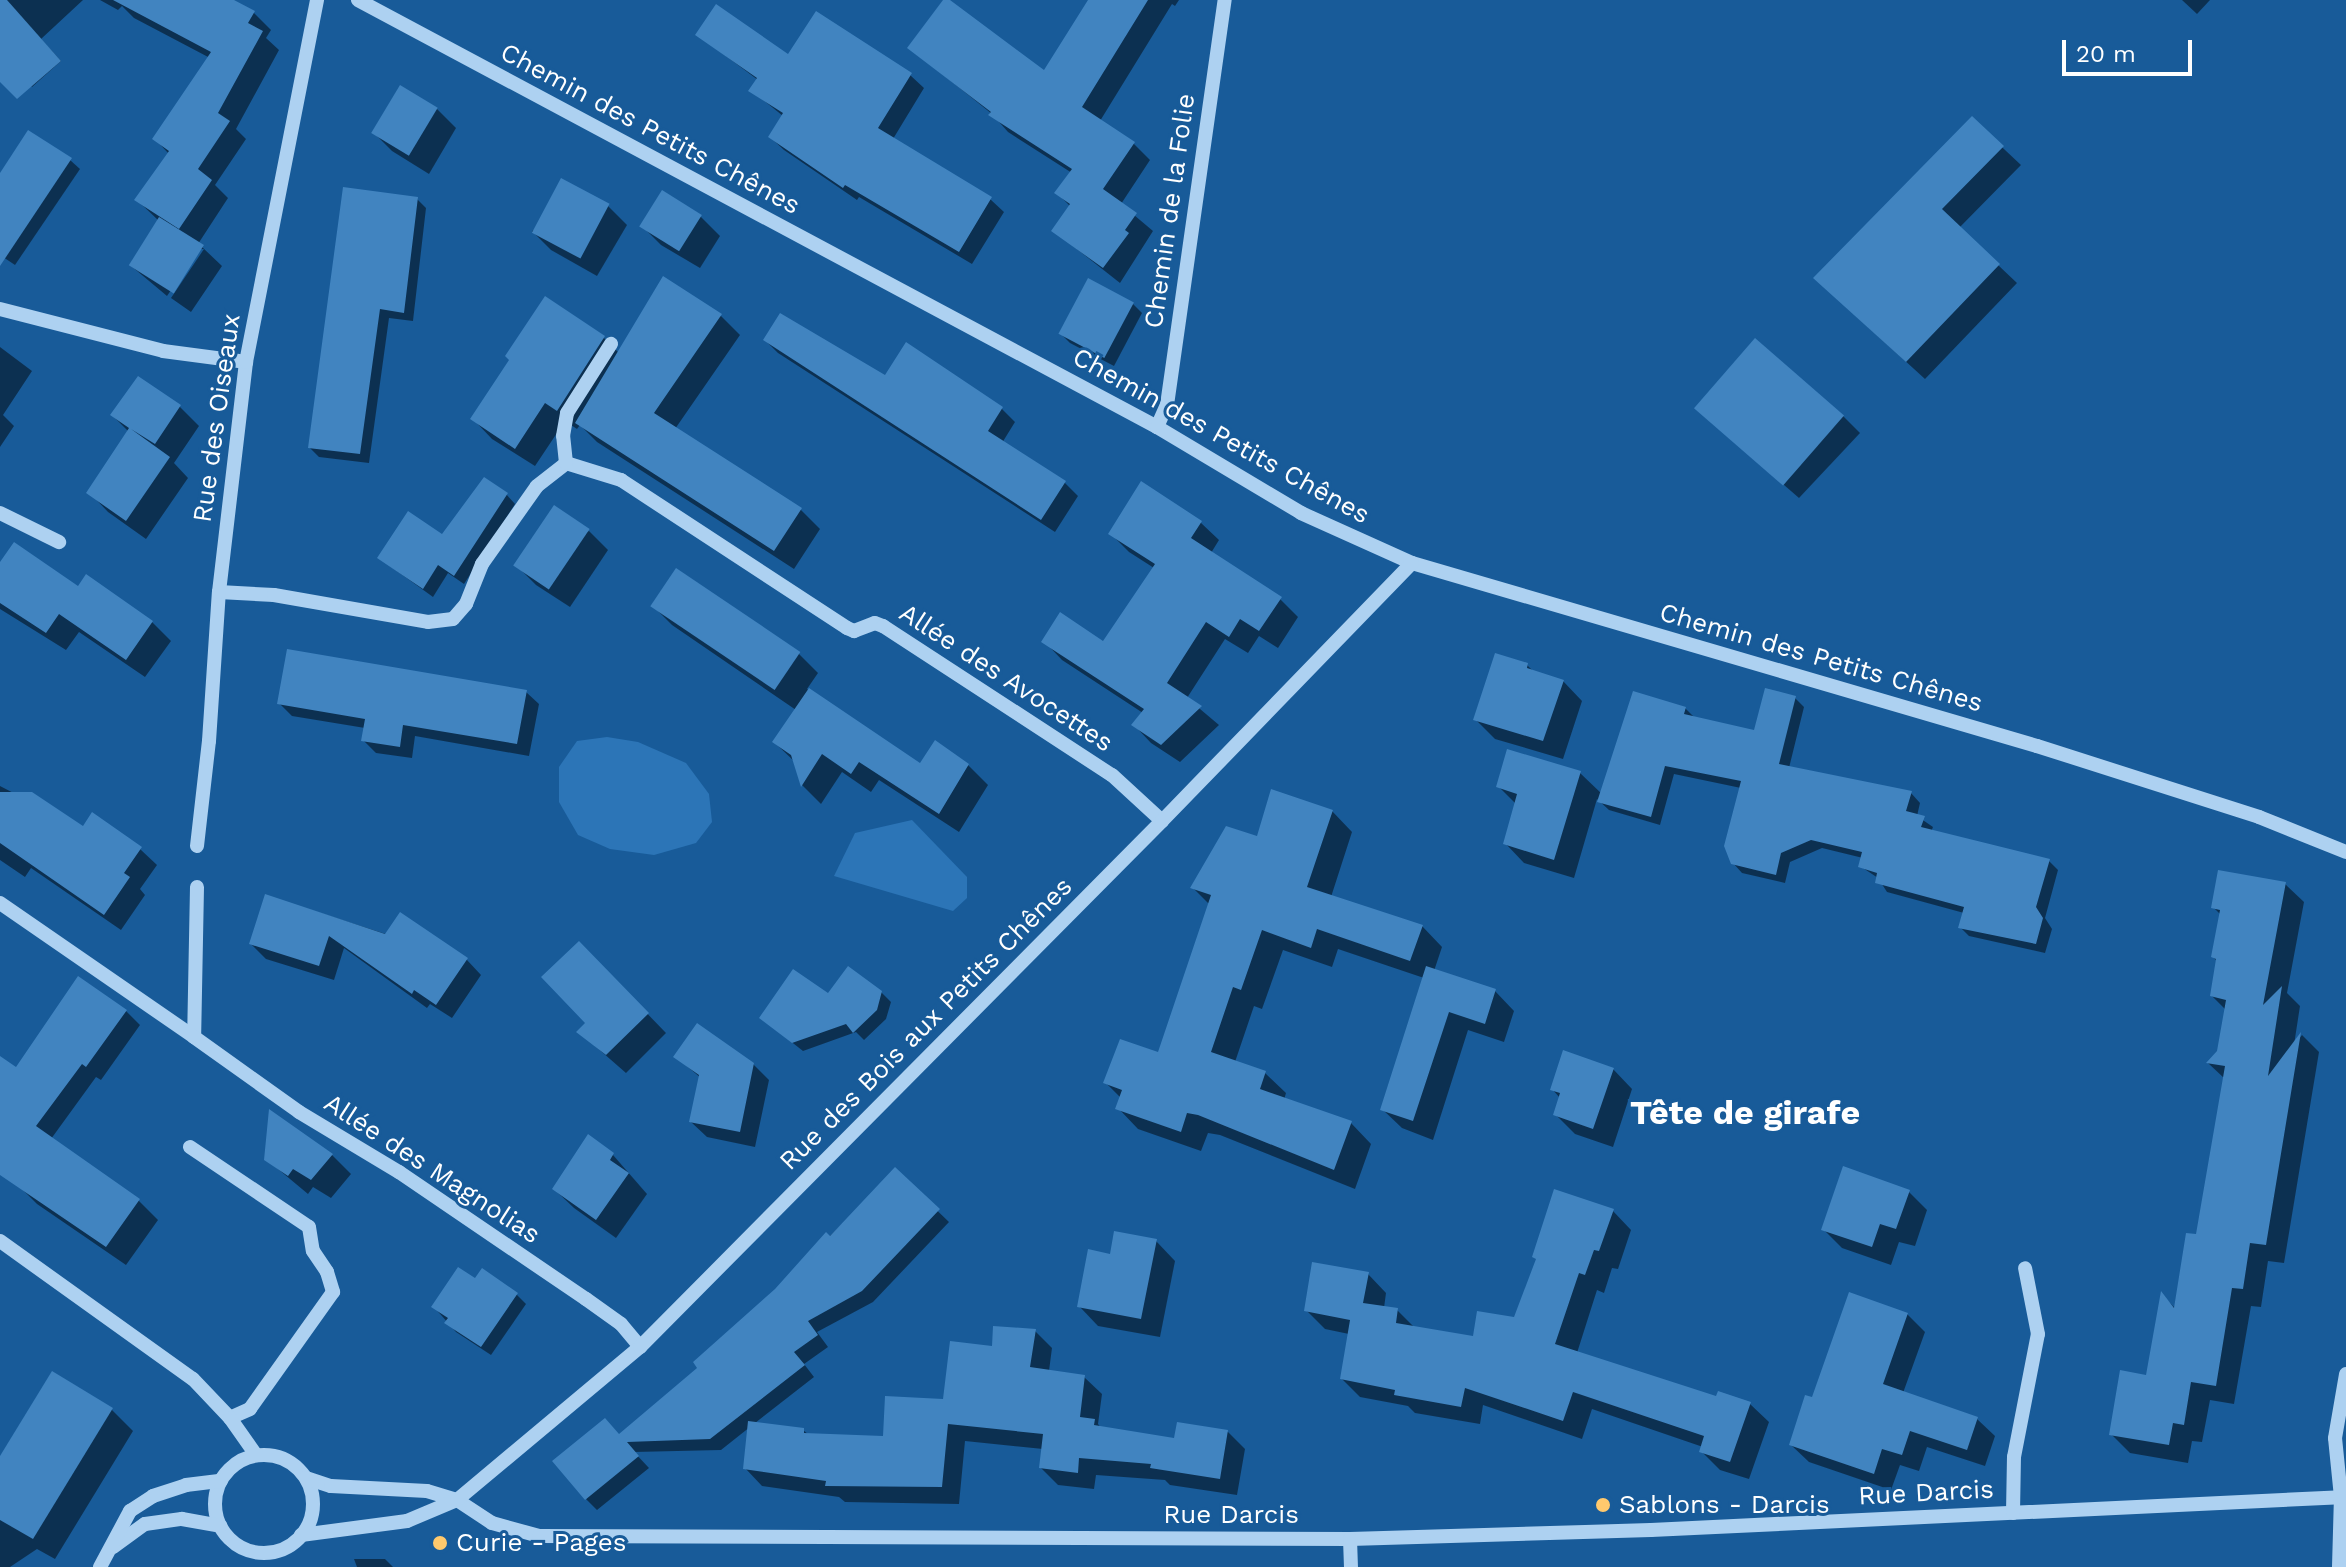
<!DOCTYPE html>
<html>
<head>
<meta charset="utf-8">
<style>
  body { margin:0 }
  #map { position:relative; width:2346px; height:1567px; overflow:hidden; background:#185b99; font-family:"Work Sans",sans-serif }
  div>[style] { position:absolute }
  .green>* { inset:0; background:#2c75b7 }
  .shadow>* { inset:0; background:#0007 }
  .building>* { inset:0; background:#4184c0; transform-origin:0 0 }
  .minor>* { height:14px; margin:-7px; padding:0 7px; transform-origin:7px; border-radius:7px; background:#add1f1 }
  .minor>.ring { margin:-7px; padding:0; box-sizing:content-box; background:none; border:14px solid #add1f1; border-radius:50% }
  .dots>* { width:22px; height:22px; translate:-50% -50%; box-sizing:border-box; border:4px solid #185b99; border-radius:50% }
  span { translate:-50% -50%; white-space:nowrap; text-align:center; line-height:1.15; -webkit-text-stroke:6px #185b99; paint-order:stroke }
  .street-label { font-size:26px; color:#fff }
  .poi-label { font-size:26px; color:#fff }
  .left { translate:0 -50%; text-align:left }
  .district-label { font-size:34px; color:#fff; font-weight:700 }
  .scale { position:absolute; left:2062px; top:40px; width:130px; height:36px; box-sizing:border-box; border:4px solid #fff; border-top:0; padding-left:10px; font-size:24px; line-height:28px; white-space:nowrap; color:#fff; -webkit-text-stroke:6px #185b99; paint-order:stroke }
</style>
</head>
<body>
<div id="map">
  <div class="green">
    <i style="clip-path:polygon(607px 737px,638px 742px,686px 763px,709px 794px,712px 822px,696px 843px,654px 855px,610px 849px,578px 835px,559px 802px,559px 767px,577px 741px)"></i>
    <i style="clip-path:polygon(912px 820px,967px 877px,967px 898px,953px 911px,834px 876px,855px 833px)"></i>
  </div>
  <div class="shadow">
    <i style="clip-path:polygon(0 0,83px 0,41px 39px,61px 61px,32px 87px,0 53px)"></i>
    <i style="clip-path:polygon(100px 0,229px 0,254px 13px,271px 30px,266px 38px,279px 50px,236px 129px,246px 139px,215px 185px,228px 198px,198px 244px,202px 247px,222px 266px,191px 312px,171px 298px,204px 249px,199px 249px,167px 296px,130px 265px,159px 221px,137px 200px,169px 154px,155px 139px,210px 58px,134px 18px,122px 6px,118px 10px)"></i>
    <i style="clip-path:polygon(947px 0,1045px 73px,1090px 0,1179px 0,1175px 6px,1172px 4px,1100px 121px,1134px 144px,1150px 160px,1121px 204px,1153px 231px,1120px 283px,1054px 231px,1071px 207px,1057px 193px,1072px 173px,1008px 132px,992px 114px,910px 48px)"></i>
    <i style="clip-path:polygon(2182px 0,2210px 0,2197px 14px)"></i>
    <i style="clip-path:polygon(698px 35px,788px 57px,910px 75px,924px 88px,893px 139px,990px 199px,1004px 212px,972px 264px,859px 197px,857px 200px,784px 150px,770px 137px,783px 116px,751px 90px,758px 80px)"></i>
    <i style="clip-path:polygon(437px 109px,456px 128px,429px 174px,392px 151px,373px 132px)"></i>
    <i style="clip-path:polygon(1972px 119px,2021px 165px,1959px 228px,2017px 283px,1925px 379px,1834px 296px)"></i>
    <i style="clip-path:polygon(70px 160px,80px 169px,15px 265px,0 255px,0 177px)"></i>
    <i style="clip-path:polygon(662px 192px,701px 217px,720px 236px,700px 268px,661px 245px,642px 226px)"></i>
    <i style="clip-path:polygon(417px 199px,426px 208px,413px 321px,389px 318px,369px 463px,319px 457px,310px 448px)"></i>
    <i style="clip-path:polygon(608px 206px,627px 225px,597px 276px,551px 250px,532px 231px)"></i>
    <i style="clip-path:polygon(1133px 304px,1142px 313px,1114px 366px,1070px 343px,1061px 334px)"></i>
    <i style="clip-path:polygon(721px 316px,740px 335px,675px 429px,801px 510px,820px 529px,794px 569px,597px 442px,580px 425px,577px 429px,565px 421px,535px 466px,492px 439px,473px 419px,604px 338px,619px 353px)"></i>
    <i style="clip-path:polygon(765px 340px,886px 378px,906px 345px,1002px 409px,1015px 422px,1002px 443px,1065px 483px,1078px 496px,1055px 532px,778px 353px)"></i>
    <i style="clip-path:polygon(0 347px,32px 371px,3px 415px,14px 426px,0 447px)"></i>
    <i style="clip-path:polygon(138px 378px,180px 407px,199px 426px,174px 463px,188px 478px,146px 539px,108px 512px,89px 492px,129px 432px,112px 415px)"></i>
    <i style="clip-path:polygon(1843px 416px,1860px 433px,1799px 498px,1710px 421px)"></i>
    <i style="clip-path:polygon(506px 494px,515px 504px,464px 584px,448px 573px,433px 597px,379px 558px,443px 537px)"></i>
    <i style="clip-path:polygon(1200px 522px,1219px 540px,1211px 553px,1280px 599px,1298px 617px,1278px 648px,1259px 636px,1248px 653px,1225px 639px,1187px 698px,1219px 725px,1180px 762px,1151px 743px,1134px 725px,1143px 713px,1062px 660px,1044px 641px,1104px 643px,1154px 568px,1129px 552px,1111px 534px)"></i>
    <i style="clip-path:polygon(589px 531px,608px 550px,570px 607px,536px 585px,516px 565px)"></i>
    <i style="clip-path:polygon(0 565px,78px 589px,152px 622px,171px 641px,145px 677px,79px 632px,66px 650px,0 609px)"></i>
    <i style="clip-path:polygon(653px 606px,799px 654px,818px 673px,807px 689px,920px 766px,968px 765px,988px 785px,959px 832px,879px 780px,871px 792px,842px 772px,821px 804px,802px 785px,795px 762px,774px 742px,796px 710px,672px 625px)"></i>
    <i style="clip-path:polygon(1527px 665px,1535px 673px,1563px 681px,1582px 701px,1563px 759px,1495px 739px,1475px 719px)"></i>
    <i style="clip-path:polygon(526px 692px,539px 704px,529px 756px,415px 736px,412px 758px,376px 753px,363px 740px,365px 728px,292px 716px,280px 704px)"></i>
    <i style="clip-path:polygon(1795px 698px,1804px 707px,1789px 768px,1911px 793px,1920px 803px,1917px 816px,1933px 827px,1931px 832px,2049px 861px,2058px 870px,2045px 918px,2052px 929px,2045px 953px,1969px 936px,1960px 927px,1964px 913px,1887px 892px,1878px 878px,1860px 866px,1863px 858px,1822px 848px,1790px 862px,1785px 883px,1742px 873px,1733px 863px,1741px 788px,1674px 774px,1660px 825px,1609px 810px,1597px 799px,1574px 878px,1524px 863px,1505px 843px,1516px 804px,1498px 786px,1580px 773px,1602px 794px,1685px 708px,1696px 719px,1755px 733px)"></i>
    <i style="clip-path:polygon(0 786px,83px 829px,140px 849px,157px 865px,140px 889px,145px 895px,121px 930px,31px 868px,25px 877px,0 860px)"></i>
    <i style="clip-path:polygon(1332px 811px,1352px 832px,1331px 897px,1422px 926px,1442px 947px,1434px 971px,1495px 991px,1514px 1011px,1504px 1042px,1468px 1030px,1433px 1140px,1402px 1128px,1382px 1109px,1424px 978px,1338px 949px,1332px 967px,1283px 950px,1262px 1009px,1254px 1006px,1235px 1062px,1265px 1073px,1286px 1093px,1284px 1100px,1351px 1123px,1371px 1144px,1355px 1189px,1220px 1135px,1208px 1133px,1201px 1151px,1138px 1129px,1118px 1108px,1121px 1098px,1106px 1083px,1159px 1055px,1210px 905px,1192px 887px,1258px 838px)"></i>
    <i style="clip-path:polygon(2285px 884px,2304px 902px,2287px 993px,2300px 1006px,2294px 1045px,2302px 1035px,2319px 1052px,2284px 1263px,2268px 1261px,2261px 1307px,2251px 1306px,2234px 1404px,2210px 1400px,2202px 1442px,2192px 1441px,2188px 1463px,2130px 1453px,2111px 1434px,2148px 1377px,2162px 1295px,2176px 1309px,2198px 1237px,2225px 1079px,2208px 1063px,2219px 1052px,2226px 1010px,2212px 996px,2217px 961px,2213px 957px,2221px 915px,2213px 907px)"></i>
    <i style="clip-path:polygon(267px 896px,467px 960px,481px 975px,452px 1018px,430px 1004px,427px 1008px,344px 948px,334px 980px,266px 959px,251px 944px)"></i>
    <i style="clip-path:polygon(579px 943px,666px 1033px,626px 1073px,579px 1032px,588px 1023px)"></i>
    <i style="clip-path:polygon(881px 992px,891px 1002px,886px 1019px,864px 1040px,856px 1032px,803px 1051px,761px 1018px,829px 996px)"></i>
    <i style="clip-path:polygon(126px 1011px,140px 1025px,101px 1080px,96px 1077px,51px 1139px,139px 1201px,158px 1220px,126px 1265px,37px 1204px,18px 1185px,0 1124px,0 1058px,17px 1070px)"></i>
    <i style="clip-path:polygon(676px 1057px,753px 1064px,769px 1080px,755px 1147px,707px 1137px,691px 1122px,701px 1078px)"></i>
    <i style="clip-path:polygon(1613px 1069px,1632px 1089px,1613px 1147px,1575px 1134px,1555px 1114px,1560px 1098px,1552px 1089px)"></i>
    <i style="clip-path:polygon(332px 1155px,351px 1174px,331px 1198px,313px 1187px,308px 1194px,266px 1159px)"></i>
    <i style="clip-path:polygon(613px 1155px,647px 1194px,616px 1238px,574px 1208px,554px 1189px)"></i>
    <i style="clip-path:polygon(895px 1170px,949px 1222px,873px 1302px,817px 1332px,828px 1347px,804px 1364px,814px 1377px,755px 1423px,803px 1430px,809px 1435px,885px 1438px,945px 1401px,994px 1349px,1035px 1331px,1052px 1348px,1049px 1371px,1084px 1377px,1102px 1394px,1098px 1424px,1102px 1429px,1176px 1440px,1228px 1432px,1245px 1449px,1237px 1495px,1170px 1485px,1165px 1480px,1096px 1475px,1094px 1489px,1058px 1485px,1041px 1468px,1043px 1449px,965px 1441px,959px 1504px,845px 1502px,839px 1497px,762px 1486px,745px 1468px,750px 1427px,721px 1450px,634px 1452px,649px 1468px,597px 1510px,586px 1499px,620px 1436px,700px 1368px)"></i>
    <i style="clip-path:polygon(1908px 1191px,1927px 1210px,1915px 1246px,1899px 1242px,1891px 1265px,1842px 1248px,1823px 1229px)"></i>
    <i style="clip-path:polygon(1613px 1211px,1631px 1230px,1618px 1269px,1612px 1268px,1604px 1293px,1597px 1290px,1577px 1353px,1718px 1399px,1750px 1404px,1769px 1422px,1749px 1479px,1720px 1470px,1701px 1451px,1703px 1447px,1592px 1409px,1582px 1439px,1483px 1405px,1480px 1424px,1415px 1413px,1408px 1406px,1360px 1397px,1342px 1379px,1349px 1334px,1325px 1329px,1306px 1310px,1368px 1274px,1386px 1293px,1384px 1308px,1397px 1310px,1415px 1328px,1474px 1338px,1515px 1319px)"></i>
    <i style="clip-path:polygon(1156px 1241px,1175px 1261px,1160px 1337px,1098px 1326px,1079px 1306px,1111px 1256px)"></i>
    <i style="clip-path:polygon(475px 1281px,517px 1295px,526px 1304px,491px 1355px,456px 1332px,434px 1307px)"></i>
    <i style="clip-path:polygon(1907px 1314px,1925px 1332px,1903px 1393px,1977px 1419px,1995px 1436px,1985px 1466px,1927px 1447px,1919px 1471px,1900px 1465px,1891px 1490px,1809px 1462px,1791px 1445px,1814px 1400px)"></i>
    <i style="clip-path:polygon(111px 1409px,133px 1431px,55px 1559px,37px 1549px,10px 1567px,0 1567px,0 1460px)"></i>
    <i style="clip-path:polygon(354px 1559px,385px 1559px,393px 1567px,357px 1567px)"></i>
  </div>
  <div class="building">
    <i style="clip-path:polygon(0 0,7px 0,61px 61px,17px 99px,0 82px)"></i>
    <i style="clip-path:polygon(113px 0,234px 0,255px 11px,248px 23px,263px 31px,218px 113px,230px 121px,198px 169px,212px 180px,179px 229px,134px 200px,169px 151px,152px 139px,211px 52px)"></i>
    <i style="clip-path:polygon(943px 0,950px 0,1044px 70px,1088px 0,1148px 0,1082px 107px,1135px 142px,1103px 189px,1137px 213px,1125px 230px,1129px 233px,1103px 268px,1051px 231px,1070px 204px,1054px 193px,1072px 169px,988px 115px,991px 112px,907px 48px)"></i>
    <i style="clip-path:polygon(716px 4px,788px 54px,816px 11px,912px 73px,878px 128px,992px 197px,959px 252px,845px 185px,843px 188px,768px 137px,783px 113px,748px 91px,757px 78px,695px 35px)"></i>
    <i style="left:400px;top:85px;width:44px;height:56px;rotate:31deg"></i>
    <i style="clip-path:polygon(1972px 116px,2004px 146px,1942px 209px,2000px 264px,1906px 362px,1813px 278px)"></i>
    <i style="clip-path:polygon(28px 130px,72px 158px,0 266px,0 173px)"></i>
    <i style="left:561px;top:178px;width:55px;height:62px;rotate:28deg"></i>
    <i style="clip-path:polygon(343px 187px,418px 197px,404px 313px,380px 309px,360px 454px,308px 448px)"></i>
    <i style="left:662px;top:190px;width:47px;height:43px;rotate:32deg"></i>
    <i style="left:159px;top:217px;width:53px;height:57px;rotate:32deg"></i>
    <i style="clip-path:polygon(663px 276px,722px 314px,654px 413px,802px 508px,774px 551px,575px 423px)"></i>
    <i style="left:1088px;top:278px;width:52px;height:63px;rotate:28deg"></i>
    <i style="clip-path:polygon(545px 296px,605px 336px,557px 411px,545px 403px,515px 449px,470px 419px,509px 360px,505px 356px)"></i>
    <i style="clip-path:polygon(780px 313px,885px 375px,906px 342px,1003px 407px,988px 431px,1066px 481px,1041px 520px,763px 340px)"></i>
    <i style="left:1755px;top:338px;width:118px;height:93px;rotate:41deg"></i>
    <i style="clip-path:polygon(138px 376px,181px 405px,155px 444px,131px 429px,170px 457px,126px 521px,86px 493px,129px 428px,110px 415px)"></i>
    <i style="clip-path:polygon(484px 477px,508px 493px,454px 576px,438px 565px,423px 589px,377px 558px,408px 511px,442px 534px)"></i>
    <i style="clip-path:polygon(1141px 481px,1202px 521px,1191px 538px,1282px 597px,1259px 631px,1240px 619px,1229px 637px,1206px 622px,1167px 683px,1202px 706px,1161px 745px,1131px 725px,1144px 709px,1041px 642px,1060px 612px,1103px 641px,1155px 564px,1108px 534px)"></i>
    <i style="left:554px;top:505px;width:43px;height:73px;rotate:34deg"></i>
    <i style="clip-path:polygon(14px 542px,78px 586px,86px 574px,153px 621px,126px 660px,59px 614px,46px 633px,0 603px,0 562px)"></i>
    <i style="left:676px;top:568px;width:150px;height:46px;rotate:34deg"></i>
    <i style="clip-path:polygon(287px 649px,527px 690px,517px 744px,403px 725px,400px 747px,361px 741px,365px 719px,277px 704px)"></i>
    <i style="clip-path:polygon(1495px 653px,1528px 663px,1527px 668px,1564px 680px,1543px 741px,1473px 720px)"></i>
    <i style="clip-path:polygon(809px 688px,920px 763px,935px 740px,969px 764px,939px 814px,859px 762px,851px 774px,822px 754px,801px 787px,791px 755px,772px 742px)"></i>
    <i style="clip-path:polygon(1765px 688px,1796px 696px,1779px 764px,1912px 791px,1906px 811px,1925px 816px,1921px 827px,2050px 859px,2036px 907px,2043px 918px,2036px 944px,1958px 928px,1964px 907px,1875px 883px,1877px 873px,1858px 867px,1862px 852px,1811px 840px,1781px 853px,1776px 875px,1731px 864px,1724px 846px,1741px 781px,1665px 766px,1651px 817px,1597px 802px,1633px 691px,1686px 707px,1684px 714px,1754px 730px)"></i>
    <i style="clip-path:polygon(1507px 749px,1581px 771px,1554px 860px,1503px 844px,1517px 794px,1496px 787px)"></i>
    <i style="clip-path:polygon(1271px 789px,1333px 810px,1307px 887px,1423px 925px,1410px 961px,1317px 929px,1311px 948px,1262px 930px,1241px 990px,1233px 987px,1211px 1052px,1266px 1071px,1260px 1089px,1352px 1121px,1334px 1170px,1198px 1115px,1187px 1113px,1181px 1132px,1115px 1109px,1122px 1090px,1103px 1083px,1120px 1039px,1158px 1052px,1211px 895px,1190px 888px,1226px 826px,1257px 836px)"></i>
    <i style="clip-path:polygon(0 792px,32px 792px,83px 826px,92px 812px,142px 847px,124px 873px,130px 877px,104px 915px,0 843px)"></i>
    <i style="clip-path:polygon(2218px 870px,2286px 882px,2263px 1005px,2282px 986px,2268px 1076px,2301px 1032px,2266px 1245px,2250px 1243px,2243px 1289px,2232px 1288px,2216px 1386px,2191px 1382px,2184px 1425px,2173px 1423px,2169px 1445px,2109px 1435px,2120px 1370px,2146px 1375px,2161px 1291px,2174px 1308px,2186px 1233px,2196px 1234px,2225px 1066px,2206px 1063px,2217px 1051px,2226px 1000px,2210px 996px,2216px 959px,2211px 957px,2220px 910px,2211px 908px)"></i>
    <i style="clip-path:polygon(265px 894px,385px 934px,400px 912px,468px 958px,436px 1005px,414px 990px,412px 994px,329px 936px,319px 966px,249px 944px)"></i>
    <i style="clip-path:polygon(579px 941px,649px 1013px,606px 1055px,576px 1032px,585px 1023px,541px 977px)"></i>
    <i style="clip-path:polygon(848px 966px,882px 991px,877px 1010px,853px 1033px,846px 1024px,792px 1043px,759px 1018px,793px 969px,828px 993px)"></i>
    <i style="clip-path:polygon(1426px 966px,1496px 989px,1485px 1024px,1449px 1012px,1413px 1121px,1380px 1110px)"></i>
    <i style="clip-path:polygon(78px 976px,127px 1010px,86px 1067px,82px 1064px,36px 1126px,140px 1199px,106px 1247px,0 1175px,0 1056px,16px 1067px)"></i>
    <i style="clip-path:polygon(697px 1023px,754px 1063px,740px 1132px,689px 1122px,699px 1075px,673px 1057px)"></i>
    <i style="clip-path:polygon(1563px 1050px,1614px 1068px,1593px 1129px,1553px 1115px,1560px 1093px,1550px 1090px)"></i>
    <i style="clip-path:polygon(269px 1109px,333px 1154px,311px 1180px,293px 1169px,288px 1176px,264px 1160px)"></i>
    <i style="clip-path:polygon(588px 1134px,614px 1153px,610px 1160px,629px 1173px,596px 1220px,552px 1189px)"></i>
    <i style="clip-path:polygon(1843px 1166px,1910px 1190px,1896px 1229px,1880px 1224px,1872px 1247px,1821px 1230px)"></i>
    <i style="clip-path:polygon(895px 1167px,940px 1209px,862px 1291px,808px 1321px,818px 1335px,794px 1352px,805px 1365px,710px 1439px,627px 1442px,639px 1456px,585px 1500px,552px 1461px,605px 1418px,619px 1434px,697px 1368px,693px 1362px,775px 1289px,826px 1232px,830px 1236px)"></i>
    <i style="clip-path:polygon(1554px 1189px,1614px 1209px,1599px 1251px,1594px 1250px,1585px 1275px,1579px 1273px,1555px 1344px,1716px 1396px,1718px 1391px,1751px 1402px,1730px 1462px,1699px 1452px,1704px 1436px,1573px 1392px,1563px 1421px,1465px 1388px,1461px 1407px,1394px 1395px,1395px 1390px,1340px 1379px,1350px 1320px,1304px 1311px,1312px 1262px,1369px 1272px,1363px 1303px,1398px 1308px,1396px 1323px,1473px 1336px,1477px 1311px,1514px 1317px,1536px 1259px,1532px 1257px)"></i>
    <i style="clip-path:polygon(1114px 1231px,1157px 1239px,1141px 1319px,1077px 1307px,1088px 1249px,1110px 1254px)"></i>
    <i style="clip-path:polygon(458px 1267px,475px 1278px,482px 1268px,518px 1293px,481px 1347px,444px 1323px,448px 1318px,431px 1307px)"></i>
    <i style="clip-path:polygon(1849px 1292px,1908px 1313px,1883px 1384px,1978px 1417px,1967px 1450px,1910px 1431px,1902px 1455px,1882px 1449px,1874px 1474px,1789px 1445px,1805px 1395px,1812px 1397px)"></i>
    <i style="clip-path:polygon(993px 1326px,1036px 1329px,1030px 1367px,1085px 1375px,1080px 1417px,1095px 1419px,1094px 1425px,1174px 1438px,1177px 1422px,1228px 1430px,1220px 1479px,1150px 1468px,1151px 1464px,1079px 1458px,1078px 1473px,1039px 1468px,1043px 1434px,948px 1424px,942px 1487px,825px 1486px,826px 1481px,743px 1469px,748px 1421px,804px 1428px,804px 1433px,883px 1436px,885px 1396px,943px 1399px,950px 1341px,992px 1346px)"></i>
    <i style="clip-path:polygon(52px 1371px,113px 1408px,33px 1539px,0 1520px,0 1456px)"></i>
  </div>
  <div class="minor">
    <i style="left:358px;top:0;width:906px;rotate:28.12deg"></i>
    <i style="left:1157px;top:427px;width:168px;rotate:30.8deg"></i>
    <i style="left:1301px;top:513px;width:122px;rotate:24.2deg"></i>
    <i style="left:1412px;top:563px;width:651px;rotate:16.32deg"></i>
    <i style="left:2037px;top:746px;width:233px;rotate:17.7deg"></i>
    <i style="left:2259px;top:817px;width:94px;rotate:21.9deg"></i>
    <i style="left:0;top:309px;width:168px;rotate:14.4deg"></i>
    <i style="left:163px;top:351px;width:84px;rotate:7.5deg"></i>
    <i style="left:1157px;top:427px;width:24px;rotate:-66deg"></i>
    <i style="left:1167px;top:405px;width:409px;rotate:-81.9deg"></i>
    <i style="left:566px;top:463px;width:58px;rotate:17.2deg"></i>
    <i style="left:621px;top:480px;width:270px;rotate:33.2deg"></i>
    <i style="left:847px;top:628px;width:8px;rotate:23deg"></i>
    <i style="left:854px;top:631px;width:22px;rotate:-21deg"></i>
    <i style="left:875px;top:623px;width:9px;rotate:21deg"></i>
    <i style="left:883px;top:626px;width:273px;rotate:33.1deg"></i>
    <i style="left:1112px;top:775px;width:68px;rotate:42.6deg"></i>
    <i style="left:0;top:513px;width:66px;rotate:26.2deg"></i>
    <i style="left:219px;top:592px;width:55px;rotate:3.1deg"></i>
    <i style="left:274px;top:595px;width:156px;rotate:9.9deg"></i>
    <i style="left:428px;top:622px;width:25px;rotate:-7deg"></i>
    <i style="left:453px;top:619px;width:20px;rotate:-49deg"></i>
    <i style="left:466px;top:604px;width:43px;rotate:-68.2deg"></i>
    <i style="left:482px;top:564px;width:95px;rotate:-54.8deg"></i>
    <i style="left:537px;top:486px;width:37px;rotate:-38deg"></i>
    <i style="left:566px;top:463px;width:27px;rotate:-96deg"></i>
    <i style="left:563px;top:436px;width:23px;rotate:-80deg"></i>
    <i style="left:567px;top:413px;width:82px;rotate:-57.5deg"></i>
    <i style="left:197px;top:846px;width:106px;rotate:-83.5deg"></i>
    <i style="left:209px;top:741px;width:149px;rotate:-86.2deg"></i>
    <i style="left:219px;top:592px;width:232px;rotate:-83.3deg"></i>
    <i style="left:246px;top:362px;width:369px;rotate:-78.9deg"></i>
    <i style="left:197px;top:887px;width:150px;rotate:91.1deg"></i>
    <i style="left:194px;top:1037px;width:129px;rotate:35.5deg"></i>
    <i style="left:299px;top:1112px;width:117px;rotate:31deg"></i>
    <i style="left:399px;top:1172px;width:226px;rotate:34.2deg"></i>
    <i style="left:586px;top:1299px;width:43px;rotate:35.5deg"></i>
    <i style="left:621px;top:1324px;width:30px;rotate:50deg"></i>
    <i style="left:0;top:903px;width:236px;rotate:34.6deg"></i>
    <i style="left:190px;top:1147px;width:143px;rotate:33.9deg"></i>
    <i style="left:309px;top:1227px;width:24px;rotate:81deg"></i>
    <i style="left:313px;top:1251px;width:25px;rotate:56deg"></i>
    <i style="left:327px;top:1272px;width:21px;rotate:73deg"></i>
    <i style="left:333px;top:1292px;width:143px;rotate:125.4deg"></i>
    <i style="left:250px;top:1409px;width:22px;rotate:156deg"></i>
    <i style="left:0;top:1241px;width:237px;rotate:35.6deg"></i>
    <i style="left:193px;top:1379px;width:54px;rotate:46.5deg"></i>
    <i style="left:230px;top:1418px;width:45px;rotate:54.9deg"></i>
    <i class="ring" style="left:215px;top:1455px;width:84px;height:84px"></i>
    <i style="left:306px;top:1478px;width:26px;rotate:18deg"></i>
    <i style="left:331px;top:1486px;width:96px;rotate:3deg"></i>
    <i style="left:427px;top:1491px;width:31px;rotate:17deg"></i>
    <i style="left:457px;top:1500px;width:42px;rotate:33.3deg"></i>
    <i style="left:492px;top:1523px;width:49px;rotate:15.5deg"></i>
    <i style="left:539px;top:1536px;width:811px;rotate:0.21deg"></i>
    <i style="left:1350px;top:1539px;width:301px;rotate:-1.7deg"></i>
    <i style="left:1651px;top:1530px;width:696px;rotate:-2.72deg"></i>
    <i style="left:2013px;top:1513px;width:56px;rotate:-89deg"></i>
    <i style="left:2014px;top:1457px;width:125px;rotate:-79deg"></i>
    <i style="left:2038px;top:1334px;width:67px;rotate:-101.1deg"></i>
    <i style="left:301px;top:1535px;width:107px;rotate:-7.5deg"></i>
    <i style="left:407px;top:1521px;width:54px;rotate:-22.8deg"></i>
    <i style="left:457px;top:1500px;width:239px;rotate:-39.9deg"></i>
    <i style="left:640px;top:1347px;width:741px;rotate:-45.22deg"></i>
    <i style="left:1162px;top:821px;width:359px;rotate:-45.9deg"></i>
    <i style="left:1350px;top:1539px;width:28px;rotate:88deg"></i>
    <i style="left:113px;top:1547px;width:39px;rotate:-36deg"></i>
    <i style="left:145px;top:1524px;width:37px;rotate:-8deg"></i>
    <i style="left:182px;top:1519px;width:39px;rotate:10deg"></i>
    <i style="left:100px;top:1567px;width:64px;rotate:-61.8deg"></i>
    <i style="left:130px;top:1511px;width:27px;rotate:-33deg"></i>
    <i style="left:153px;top:1496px;width:35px;rotate:-18deg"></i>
    <i style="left:186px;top:1485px;width:35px;rotate:-7deg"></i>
    <i style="left:2339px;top:1567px;width:70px;rotate:-88.4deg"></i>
    <i style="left:2341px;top:1497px;width:59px;rotate:-95.8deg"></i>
    <i style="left:2335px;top:1438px;width:65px;rotate:-80.2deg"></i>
  </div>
  <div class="dots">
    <i style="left:1603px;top:1505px;background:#ffc96d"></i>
    <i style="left:440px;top:1543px;background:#ffc96d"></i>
  </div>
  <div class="street-label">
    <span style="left:650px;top:129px;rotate:28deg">Chemin des Petits Chênes</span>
    <span style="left:1170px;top:211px;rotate:-82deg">Chemin de la Folie</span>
    <span style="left:217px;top:418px;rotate:-82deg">Rue des Oiseaux</span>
    <span style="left:1221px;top:436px;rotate:29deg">Chemin des Petits Chênes</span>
    <span style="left:1821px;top:658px;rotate:16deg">Chemin des Petits Chênes</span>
    <span style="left:1006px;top:678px;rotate:33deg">Allée des Avocettes</span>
    <span style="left:926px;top:1024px;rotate:-45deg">Rue des Bois aux Petits Chênes</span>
    <span style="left:432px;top:1169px;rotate:33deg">Allée des Magnolias</span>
    <span style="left:1926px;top:1493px;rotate:-3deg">Rue Darcis</span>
    <span style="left:1231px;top:1515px">Rue Darcis</span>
  </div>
  <div class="poi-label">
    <span class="left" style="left:1619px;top:1505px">Sablons - Darcis</span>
    <span class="left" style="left:456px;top:1543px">Curie - Pages</span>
  </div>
  <div class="district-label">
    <span style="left:1745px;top:1113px">Tête de girafe</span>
  </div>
  <div class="scale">20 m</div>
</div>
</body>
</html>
